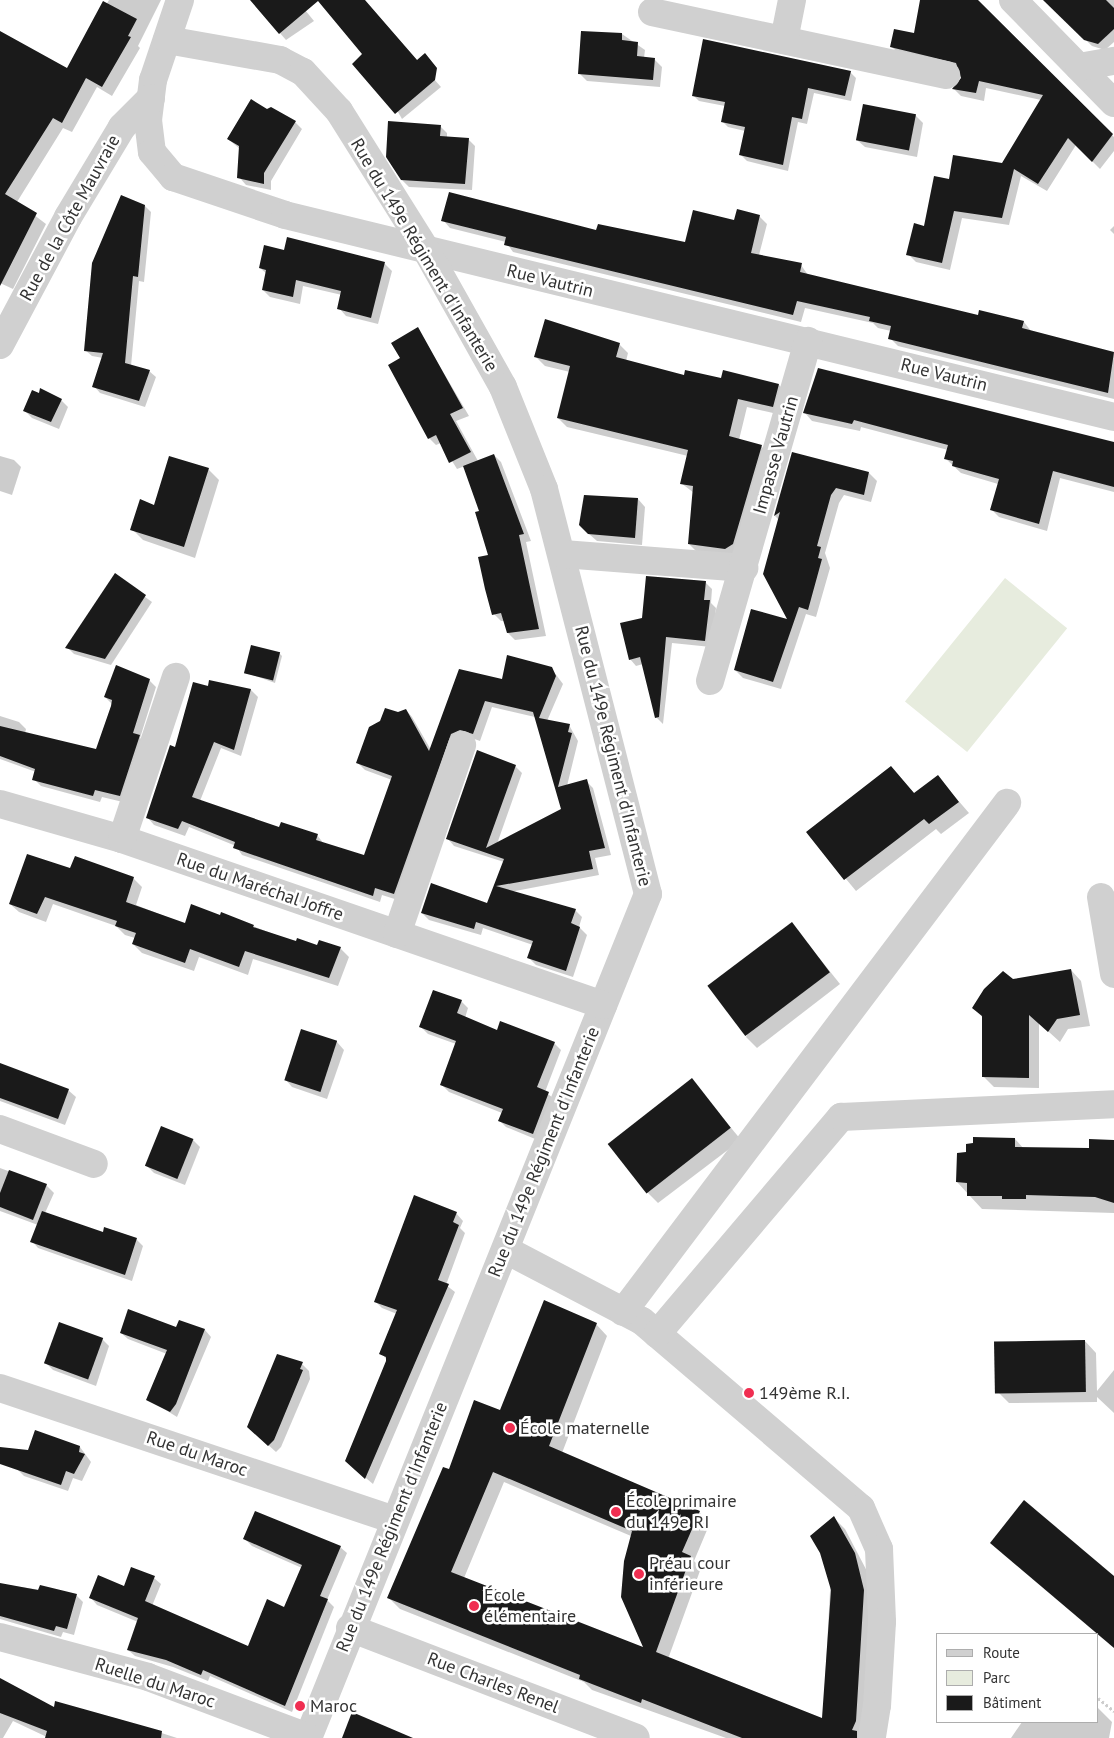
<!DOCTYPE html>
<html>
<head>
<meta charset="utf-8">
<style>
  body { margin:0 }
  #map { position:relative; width:1114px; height:1738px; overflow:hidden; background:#fff; font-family:"PT Sans",sans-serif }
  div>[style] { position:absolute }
  .green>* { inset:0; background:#e7ecde; transform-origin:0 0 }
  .shadow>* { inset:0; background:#0003 }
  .building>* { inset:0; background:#1a1a1a; transform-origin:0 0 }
  .path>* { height:3px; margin-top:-1.5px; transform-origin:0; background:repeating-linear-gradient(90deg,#cdcdcd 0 2.5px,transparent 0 5px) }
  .minor>* { height:28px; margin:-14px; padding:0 14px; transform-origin:14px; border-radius:14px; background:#d0d0d0 }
  .dots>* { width:14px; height:14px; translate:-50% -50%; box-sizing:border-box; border:2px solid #fff; border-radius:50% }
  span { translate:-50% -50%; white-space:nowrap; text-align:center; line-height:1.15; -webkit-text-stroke:5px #fff; paint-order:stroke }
  .street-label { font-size:18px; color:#333 }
  .poi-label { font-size:18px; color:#333 }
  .left { translate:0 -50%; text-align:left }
  .legend { position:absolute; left:936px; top:1633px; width:162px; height:90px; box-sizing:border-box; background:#fff; border:1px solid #adadad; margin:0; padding:6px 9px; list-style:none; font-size:15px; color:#333 }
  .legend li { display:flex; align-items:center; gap:10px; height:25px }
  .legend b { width:25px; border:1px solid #adadad }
</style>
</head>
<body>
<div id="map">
  <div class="green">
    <i style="left:1005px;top:578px;width:80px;height:159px;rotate:39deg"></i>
  </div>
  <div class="shadow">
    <i style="clip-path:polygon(109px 0,161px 0,138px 46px,140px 48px,112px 96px,97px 87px,72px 132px,63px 128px,17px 202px,46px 224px,13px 289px,0 283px,0 33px,68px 69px)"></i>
    <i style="clip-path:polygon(251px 0,297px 0,314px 21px,286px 40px)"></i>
    <i style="clip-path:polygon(334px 0,364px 0,441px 87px,402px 119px)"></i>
    <i style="clip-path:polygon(922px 0,975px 0,1114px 137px,1114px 151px,1100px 169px,1076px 145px,1047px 191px,1021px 176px,1009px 225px,962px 218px,950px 270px,916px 262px,908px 254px,950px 180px,1003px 164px,1041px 100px,986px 88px,984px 101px,961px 96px,954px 89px,963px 78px,960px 69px,900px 55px,892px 47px,916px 35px)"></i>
    <i style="clip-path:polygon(1044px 0,1114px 0,1114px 42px,1105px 50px,1092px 46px)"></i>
    <i style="clip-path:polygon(622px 34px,645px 50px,644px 58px,655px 60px,662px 67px,660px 87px,587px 81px,580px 74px)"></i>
    <i style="clip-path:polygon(850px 72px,856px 78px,851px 101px,814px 93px,807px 124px,798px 122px,788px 171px,747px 161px,741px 155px,745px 131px,728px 127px,722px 121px,725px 106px,699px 101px,693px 95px)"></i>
    <i style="clip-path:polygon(864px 105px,916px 116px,923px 123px,917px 157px,865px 147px,857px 140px)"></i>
    <i style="clip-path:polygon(267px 111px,295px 122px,302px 129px,271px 181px,271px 190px,246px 185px,239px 177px,240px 149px,228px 139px)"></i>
    <i style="clip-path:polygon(440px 126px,447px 133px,447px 138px,468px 139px,475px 146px,472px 190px,409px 187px,402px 180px)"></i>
    <i style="clip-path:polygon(145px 206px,151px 212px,144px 282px,139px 281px,131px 366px,149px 371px,156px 377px,145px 407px,100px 393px,94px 386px,103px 358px,92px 356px,85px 350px)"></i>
    <i style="clip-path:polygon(759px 216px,767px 224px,759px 255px,801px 265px,808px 275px,979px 316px,1024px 322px,1031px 331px,1114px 353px,1114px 399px,898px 346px,890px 338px,891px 331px,878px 328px,873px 323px,805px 308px,801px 322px,513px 252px,506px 242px,450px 228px,443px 220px,597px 232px,686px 243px,735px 222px)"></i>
    <i style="clip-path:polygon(1114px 226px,1114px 234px,1110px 230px)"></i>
    <i style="clip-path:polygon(288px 239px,385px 264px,392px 271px,378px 324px,346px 316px,339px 308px,342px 295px,303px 286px,300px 304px,270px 297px,263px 290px,267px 274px,260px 268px,285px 252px)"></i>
    <i style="clip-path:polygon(418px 329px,469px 416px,456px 421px,478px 461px,494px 455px,501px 462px,531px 541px,526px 542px,546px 636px,515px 640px,508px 633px,505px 621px,501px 621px,494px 614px,490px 556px,481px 512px,465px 466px,457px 469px,441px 443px,436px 445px,429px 438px,402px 358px)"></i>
    <i style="clip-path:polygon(619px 344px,628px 353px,626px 361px,685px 376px,722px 380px,724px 372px,779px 385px,788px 394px,782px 415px,747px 407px,739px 440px,761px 446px,770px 455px,735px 558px,698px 553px,689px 544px,694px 493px,681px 483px,688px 456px,567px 427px,558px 418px,570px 372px,545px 366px,536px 357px)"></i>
    <i style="clip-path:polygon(61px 400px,68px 407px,59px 429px,32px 418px,24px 410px)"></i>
    <i style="clip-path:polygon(805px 413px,1114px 443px,1114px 492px,1060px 478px,1047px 531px,999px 517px,991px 509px,998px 484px,961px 473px,946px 459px,948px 450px,861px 427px,860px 431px,812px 421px)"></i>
    <i style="clip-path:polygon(793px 454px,869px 473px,877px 481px,871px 502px,844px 495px,839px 503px,825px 553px,830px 568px,816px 617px,806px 614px,781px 689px,743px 678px,735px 670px,789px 621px,779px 520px,775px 516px)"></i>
    <i style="clip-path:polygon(0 456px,14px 460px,21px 467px,12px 495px,0 491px)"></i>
    <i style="clip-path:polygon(208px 469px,219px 480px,195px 558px,143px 540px,132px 529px)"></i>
    <i style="clip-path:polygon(585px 496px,638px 499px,645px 507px,642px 545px,597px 541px,589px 534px)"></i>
    <i style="clip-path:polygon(115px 575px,152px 602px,111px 665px,74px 654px,67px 647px)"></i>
    <i style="clip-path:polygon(705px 582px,712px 589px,711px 603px,716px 608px,711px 647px,672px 643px,663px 724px,656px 717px,643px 664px,636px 666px,630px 659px,643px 619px)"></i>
    <i style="clip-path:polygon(279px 653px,282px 656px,275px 683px,244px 672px)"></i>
    <i style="clip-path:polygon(551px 668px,563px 684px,547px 721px,569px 725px,578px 741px,567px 786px,586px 781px,593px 788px,611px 855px,595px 858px,599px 875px,510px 892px,575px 910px,582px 917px,579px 927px,587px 935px,573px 977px,536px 965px,529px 958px,533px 945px,483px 928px,481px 935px,429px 920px,422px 913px,488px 905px,504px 862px,454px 846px,448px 839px,515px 766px,522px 773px,497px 844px,562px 810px,535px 717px,492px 707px,480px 741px,466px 736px,401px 901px,382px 895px,380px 902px,242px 855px,236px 846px,189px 827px,185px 836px,154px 825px,148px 818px,176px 749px,210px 681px,251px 690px,258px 697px,241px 756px,221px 748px,200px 801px,280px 828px,317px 835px,324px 844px,365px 857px,392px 780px,365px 770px,358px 763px,398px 714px,406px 710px,412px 717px,431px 750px,503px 681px)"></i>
    <i style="clip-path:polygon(149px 680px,156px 687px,140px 738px,147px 744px,127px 803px,102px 797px,100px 802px,41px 786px,34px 779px,36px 772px,0 759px,0 716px,19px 722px,26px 729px,25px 734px,96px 751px,112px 704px,105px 697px)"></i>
    <i style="clip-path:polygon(891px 768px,915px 794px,937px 776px,969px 813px,941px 834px,936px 829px,856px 891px,807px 832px)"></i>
    <i style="clip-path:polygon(71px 870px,133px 878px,142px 887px,136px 905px,185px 924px,253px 926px,297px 943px,340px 948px,349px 957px,338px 986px,253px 959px,248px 975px,199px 957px,194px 971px,142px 953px,133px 944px,135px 938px,125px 935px,116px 926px,53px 904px,46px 922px,19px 912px,10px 904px)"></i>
    <i style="clip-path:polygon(792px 924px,840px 984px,757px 1048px,746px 1037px)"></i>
    <i style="clip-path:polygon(1071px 970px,1081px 981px,1090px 1026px,1068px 1029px,1060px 1042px,1039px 1023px,1039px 1088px,994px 1087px,983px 1076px,983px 1018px,974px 1008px,1013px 980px)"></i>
    <i style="clip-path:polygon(461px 1001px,468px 1008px,465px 1018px,498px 1032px,554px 1043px,561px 1050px,545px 1092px,556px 1100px,540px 1141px,506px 1127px,499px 1120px,502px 1113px,449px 1092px,442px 1085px,456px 1044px,428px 1034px,421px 1027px)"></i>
    <i style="clip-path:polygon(302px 1030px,337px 1042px,344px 1050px,327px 1099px,292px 1087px,285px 1079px)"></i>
    <i style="clip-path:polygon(0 1066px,68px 1090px,76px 1097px,65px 1125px,0 1101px)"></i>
    <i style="clip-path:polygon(692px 1080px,741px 1140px,658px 1203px,647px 1192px)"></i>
    <i style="clip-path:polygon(1015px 1139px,1024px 1149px,1090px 1149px,1114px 1145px,1114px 1213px,982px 1209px,957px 1182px,968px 1153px)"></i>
    <i style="clip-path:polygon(193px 1140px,200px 1147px,185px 1185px,154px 1173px,147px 1166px)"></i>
    <i style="clip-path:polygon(0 1168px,46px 1185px,54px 1193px,45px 1213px,104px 1234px,136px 1239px,143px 1246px,132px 1281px,38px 1248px,32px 1241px,38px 1225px,0 1211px)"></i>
    <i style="clip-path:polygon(456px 1213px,463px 1221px,460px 1228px,465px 1233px,446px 1285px,455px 1292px,373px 1484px,354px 1468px,387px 1360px,381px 1353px,397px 1314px,382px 1308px,375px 1301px)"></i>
    <i style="clip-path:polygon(180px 1322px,205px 1330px,211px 1337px,177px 1417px,148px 1399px,167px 1354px,128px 1339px,121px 1333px,177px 1329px)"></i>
    <i style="clip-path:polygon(evenodd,596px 1324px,607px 1336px,562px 1453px,699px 1512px,710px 1523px,694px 1561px,701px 1568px,668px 1659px,823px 1719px,834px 1518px,845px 1529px,869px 1575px,875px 1623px,864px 1738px,726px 1738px,592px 1690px,584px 1682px,400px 1609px,389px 1598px,449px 1471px,501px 1412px,596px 1324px,504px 1482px,631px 1536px,645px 1650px,464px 1578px,504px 1482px)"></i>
    <i style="clip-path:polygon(102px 1339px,109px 1346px,96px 1386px,53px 1370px,46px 1363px)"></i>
    <i style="clip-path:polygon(1085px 1341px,1096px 1353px,1097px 1391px,1114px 1370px,1114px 1413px,1097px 1397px,1097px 1402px,1009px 1403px,998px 1392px)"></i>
    <i style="clip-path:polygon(302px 1364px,309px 1371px,310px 1379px,281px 1447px,276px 1452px,256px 1434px)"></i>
    <i style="clip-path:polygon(80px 1447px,91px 1462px,82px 1481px,73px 1478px,68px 1491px,24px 1476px,16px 1468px,29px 1451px)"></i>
    <i style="clip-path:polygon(245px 1539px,340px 1547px,347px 1553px,327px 1600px,334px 1607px,292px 1712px,210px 1676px,208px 1681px,173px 1667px,135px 1656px,128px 1650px,138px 1622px,97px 1605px,91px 1598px,154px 1578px,161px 1584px,152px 1606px,248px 1647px,284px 1609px,302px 1568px,252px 1546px)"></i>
    <i style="clip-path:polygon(0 1584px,76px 1595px,83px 1602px,74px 1635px,63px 1632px,61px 1637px,0 1619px)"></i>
    <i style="clip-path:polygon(0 1681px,54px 1708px,115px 1718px,177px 1738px,49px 1738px,13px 1721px,3px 1738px,0 1738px)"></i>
    <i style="clip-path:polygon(1098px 1708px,1112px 1722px,1109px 1738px,1011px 1738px,1022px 1722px,1098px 1722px)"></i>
  </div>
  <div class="building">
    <i style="clip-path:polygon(250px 0,365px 0,417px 60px,425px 53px,437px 68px,435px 80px,395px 114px,352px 64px,362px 54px,318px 1px,279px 34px)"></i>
    <i style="clip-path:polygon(920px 0,978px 0,1113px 134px,1092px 162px,1068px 138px,1038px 184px,1014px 169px,1002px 218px,954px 211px,942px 263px,906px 255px,914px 223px,924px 226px,934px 176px,949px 179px,953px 155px,1002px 163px,1043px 95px,979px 81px,976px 93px,952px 89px,961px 78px,956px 63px,890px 47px,894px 29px,914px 33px)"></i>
    <i style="clip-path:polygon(1043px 0,1106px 0,1114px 8px,1114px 29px,1098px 44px,1084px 40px)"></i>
    <i style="clip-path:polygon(103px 1px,137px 19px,128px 36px,131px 37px,102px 87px,86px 78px,62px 123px,53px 118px,5px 194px,37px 213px,0 286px,0 31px,67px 68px)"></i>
    <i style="clip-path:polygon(581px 31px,622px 33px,622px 40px,638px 42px,637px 56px,655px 58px,653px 80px,578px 74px)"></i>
    <i style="clip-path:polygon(703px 39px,851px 71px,845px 96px,808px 88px,802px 119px,792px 117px,783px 165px,739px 155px,745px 127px,721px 122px,725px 102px,692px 96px)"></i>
    <i style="clip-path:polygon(251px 99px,267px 109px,271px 107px,296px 121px,264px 173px,264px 184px,237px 178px,239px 146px,227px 139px)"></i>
    <i style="left:863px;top:104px;width:54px;height:37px;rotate:11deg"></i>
    <i style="clip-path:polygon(388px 121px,441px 125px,440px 136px,469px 138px,465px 184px,401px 180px,386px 157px)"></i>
    <i style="clip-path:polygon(449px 192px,596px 230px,598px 224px,685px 242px,693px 210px,734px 220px,737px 209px,760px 215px,751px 253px,802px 263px,800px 272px,978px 315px,979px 310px,1024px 321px,1022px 328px,1114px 352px,1108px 393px,888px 339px,891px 326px,869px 321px,870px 317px,797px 301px,793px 315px,504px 245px,506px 237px,441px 221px)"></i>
    <i style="clip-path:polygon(121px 195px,145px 205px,138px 277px,133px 276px,125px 363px,150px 370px,139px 401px,92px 387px,103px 353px,84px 351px,92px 263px)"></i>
    <i style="clip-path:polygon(287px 237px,385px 262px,371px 318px,337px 309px,341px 291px,296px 280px,293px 297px,262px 290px,266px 270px,259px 268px,264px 245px,284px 250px)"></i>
    <i style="clip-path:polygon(545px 319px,620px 343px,616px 357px,684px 375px,685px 370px,721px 378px,723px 370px,779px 384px,773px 407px,738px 399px,729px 436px,762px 445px,733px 544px,725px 549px,688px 544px,693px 486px,680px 484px,688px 450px,557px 418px,570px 366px,534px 357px)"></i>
    <i style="clip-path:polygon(418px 327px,463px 408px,450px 414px,471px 452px,449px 463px,436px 435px,428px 439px,388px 365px,400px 358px,391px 343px)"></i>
    <i style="clip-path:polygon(818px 368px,1114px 442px,1114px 487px,1053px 471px,1039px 524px,990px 510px,999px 479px,952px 466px,953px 461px,944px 459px,948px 445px,854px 420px,852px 424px,803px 413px)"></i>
    <i style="clip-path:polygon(40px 388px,62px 399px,51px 422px,23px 411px,32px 390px,39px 393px)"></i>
    <i style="clip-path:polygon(792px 452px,869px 472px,864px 495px,836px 488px,831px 495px,817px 546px,821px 547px,818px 558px,822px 559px,808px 610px,799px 607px,773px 682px,734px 670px,751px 609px,787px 619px,763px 574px,780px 512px,774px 516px)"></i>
    <i style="clip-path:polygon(494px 454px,524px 534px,519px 535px,539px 629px,507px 633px,501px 613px,492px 615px,485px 589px,478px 557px,488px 555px,475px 512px,479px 511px,463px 466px)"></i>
    <i style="clip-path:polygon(169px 456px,209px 468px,184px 547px,130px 530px,140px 499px,154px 505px)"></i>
    <i style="clip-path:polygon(584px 495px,638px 498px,635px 538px,588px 534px,579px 525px)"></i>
    <i style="clip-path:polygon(115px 573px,146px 595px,105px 659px,65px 648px)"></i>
    <i style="clip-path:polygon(646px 576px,706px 581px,704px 600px,710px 600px,705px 641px,666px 637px,659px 717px,655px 718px,640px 657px,629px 660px,620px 623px,642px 618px)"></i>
    <i style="left:251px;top:645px;width:30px;height:29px;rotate:14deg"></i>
    <i style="clip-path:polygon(507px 655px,552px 667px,556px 676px,539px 718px,570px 724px,568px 732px,572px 733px,558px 787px,587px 779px,605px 848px,589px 851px,593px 869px,496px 886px,576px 909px,571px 923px,580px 927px,566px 971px,527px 958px,533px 941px,476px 922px,474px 929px,421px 913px,431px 883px,487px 903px,504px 859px,446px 839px,477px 750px,516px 765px,486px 848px,561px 809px,533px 712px,485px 701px,473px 734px,460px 730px,451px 734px,394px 894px,375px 888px,373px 896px,233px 848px,235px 842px,182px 821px,178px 829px,146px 818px,170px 745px,175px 747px,193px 682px,208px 686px,209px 680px,251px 689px,234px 750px,214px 742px,192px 797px,279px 827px,281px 822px,318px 834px,316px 840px,364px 855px,392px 776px,356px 763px,369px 727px,380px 721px,385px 708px,398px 712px,406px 709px,429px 751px,459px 669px,502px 679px)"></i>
    <i style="clip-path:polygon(116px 665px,150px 679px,133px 733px,140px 735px,120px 796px,95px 790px,93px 796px,32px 780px,35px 769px,0 756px,0 726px,96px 749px,111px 706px,112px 700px,104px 697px)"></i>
    <i style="clip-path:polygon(891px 766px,914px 793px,938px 775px,959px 802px,929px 824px,924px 819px,844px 880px,806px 832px)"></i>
    <i style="clip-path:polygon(27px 854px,70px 868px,75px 856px,134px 877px,126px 902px,185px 923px,191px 904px,220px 915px,221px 912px,254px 925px,253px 927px,296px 941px,297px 938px,317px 945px,319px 940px,341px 947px,329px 978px,245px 951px,239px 967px,190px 949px,185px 963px,132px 944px,136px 933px,115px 926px,117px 921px,45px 897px,37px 914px,9px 904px)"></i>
    <i style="left:792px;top:922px;width:63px;height:106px;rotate:53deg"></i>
    <i style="clip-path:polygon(1071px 969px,1080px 1015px,1057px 1019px,1048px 1032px,1029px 1015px,1029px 1078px,982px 1077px,982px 1016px,972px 1008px,984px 989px,1003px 971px,1013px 979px)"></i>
    <i style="clip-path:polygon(433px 990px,462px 1000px,457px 1013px,497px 1030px,500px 1021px,555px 1042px,537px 1087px,549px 1092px,533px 1134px,498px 1121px,503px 1109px,440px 1085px,456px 1041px,419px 1027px)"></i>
    <i style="left:301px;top:1029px;width:38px;height:54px;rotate:18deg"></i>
    <i style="clip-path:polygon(0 1063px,69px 1089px,58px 1119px,0 1098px)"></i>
    <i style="left:692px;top:1078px;width:63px;height:107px;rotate:52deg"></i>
    <i style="left:161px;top:1126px;width:35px;height:43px;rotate:22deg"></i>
    <i style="clip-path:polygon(973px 1137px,1015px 1138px,1015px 1147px,1089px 1148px,1089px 1139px,1114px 1140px,1114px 1203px,1095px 1197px,1026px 1195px,1026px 1199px,1002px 1199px,1002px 1196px,967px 1196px,967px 1183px,956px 1182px,957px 1153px,966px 1152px,966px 1144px,973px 1143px)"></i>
    <i style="clip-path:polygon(9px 1170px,47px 1184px,33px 1220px,0 1207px,0 1193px)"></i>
    <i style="clip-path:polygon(414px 1195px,457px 1212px,453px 1222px,459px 1225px,438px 1280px,449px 1284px,365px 1479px,345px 1461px,386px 1361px,386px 1357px,379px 1354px,397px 1310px,374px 1302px)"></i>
    <i style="clip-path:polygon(42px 1211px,103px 1232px,104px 1227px,137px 1238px,125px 1275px,30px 1242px)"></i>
    <i style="clip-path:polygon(evenodd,544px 1300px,597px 1323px,549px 1446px,700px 1511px,682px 1552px,691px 1556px,656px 1652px,822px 1718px,831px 1590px,820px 1553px,810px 1536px,834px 1516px,855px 1553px,864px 1590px,856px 1721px,852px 1730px,857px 1731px,857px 1738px,742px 1738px,642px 1699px,641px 1703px,579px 1679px,580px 1675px,387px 1598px,443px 1467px,449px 1469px,474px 1400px,500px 1410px,544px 1300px,493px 1472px,632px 1531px,624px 1561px,621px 1597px,643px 1647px,451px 1572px,493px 1472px)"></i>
    <i style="clip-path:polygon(128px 1309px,176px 1327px,179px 1320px,205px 1329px,176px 1404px,170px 1412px,146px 1400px,167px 1350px,120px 1333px)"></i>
    <i style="left:59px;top:1322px;width:47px;height:44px;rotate:20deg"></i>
    <i style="left:1085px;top:1340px;width:52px;height:91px;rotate:89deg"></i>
    <i style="clip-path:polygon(277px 1354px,303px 1362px,300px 1369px,303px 1370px,274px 1440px,268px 1446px,247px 1427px)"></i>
    <i style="clip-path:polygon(35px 1430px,80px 1446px,79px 1452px,85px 1454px,74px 1474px,66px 1471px,61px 1485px,0 1464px,0 1447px,28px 1450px)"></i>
    <i style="clip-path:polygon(1024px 1500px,1114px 1576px,1114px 1648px,990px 1543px)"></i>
    <i style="clip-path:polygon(255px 1511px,341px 1546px,320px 1596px,328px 1599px,285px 1706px,203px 1670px,201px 1675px,166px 1660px,127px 1650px,138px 1618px,89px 1598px,98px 1575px,124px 1586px,131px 1567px,155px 1576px,145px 1601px,248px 1646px,267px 1599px,284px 1607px,302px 1565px,243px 1539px)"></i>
    <i style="clip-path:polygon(0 1583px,38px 1590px,40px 1585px,77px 1594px,67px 1629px,56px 1626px,54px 1631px,0 1616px)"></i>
    <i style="clip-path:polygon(0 1678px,54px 1707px,55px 1701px,162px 1731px,161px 1738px,45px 1738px,47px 1731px,0 1713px)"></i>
    <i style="clip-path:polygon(352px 1712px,413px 1738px,342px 1738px)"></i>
  </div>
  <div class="path">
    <i style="left:1098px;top:1698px;width:21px;rotate:39deg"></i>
  </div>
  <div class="minor">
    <i style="left:180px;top:0;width:84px;rotate:108.6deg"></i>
    <i style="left:153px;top:80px;width:40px;rotate:97.1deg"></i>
    <i style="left:148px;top:120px;width:32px;rotate:83deg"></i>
    <i style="left:152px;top:152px;width:33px;rotate:50deg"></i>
    <i style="left:173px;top:177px;width:118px;rotate:18.7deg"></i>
    <i style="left:285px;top:215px;width:853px;rotate:13.69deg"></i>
    <i style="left:1013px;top:0;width:144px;rotate:45.6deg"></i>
    <i style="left:652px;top:12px;width:301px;rotate:12.1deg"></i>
    <i style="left:167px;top:40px;width:115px;rotate:10deg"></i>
    <i style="left:280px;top:60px;width:26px;rotate:28deg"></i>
    <i style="left:303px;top:72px;width:53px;rotate:47.3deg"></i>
    <i style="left:339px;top:111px;width:162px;rotate:57.9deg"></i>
    <i style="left:425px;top:248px;width:159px;rotate:60.7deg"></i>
    <i style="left:503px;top:387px;width:110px;rotate:68.1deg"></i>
    <i style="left:544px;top:489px;width:418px;rotate:75.6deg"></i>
    <i style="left:648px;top:894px;width:910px;rotate:111.94deg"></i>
    <i style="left:784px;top:40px;width:41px;rotate:-78.7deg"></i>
    <i style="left:1079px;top:67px;width:36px;rotate:-10deg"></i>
    <i style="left:0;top:345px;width:145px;rotate:-62deg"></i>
    <i style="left:68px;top:217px;width:105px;rotate:-59deg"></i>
    <i style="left:122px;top:127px;width:41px;rotate:-45deg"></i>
    <i style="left:563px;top:554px;width:182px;rotate:4.4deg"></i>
    <i style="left:710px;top:681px;width:354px;rotate:-73.9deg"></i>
    <i style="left:0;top:804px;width:127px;rotate:16deg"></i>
    <i style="left:122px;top:839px;width:509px;rotate:19.04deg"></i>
    <i style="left:122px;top:839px;width:171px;rotate:-71.6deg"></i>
    <i style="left:1101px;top:897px;width:78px;rotate:80.4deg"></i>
    <i style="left:397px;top:934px;width:200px;rotate:-71deg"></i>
    <i style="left:0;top:1129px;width:100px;rotate:20.4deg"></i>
    <i style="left:506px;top:1250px;width:153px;rotate:27.6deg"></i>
    <i style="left:642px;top:1321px;width:288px;rotate:40.5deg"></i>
    <i style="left:861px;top:1508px;width:45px;rotate:66.3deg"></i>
    <i style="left:879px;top:1549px;width:73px;rotate:87.6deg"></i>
    <i style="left:882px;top:1622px;width:83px;rotate:93.4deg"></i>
    <i style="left:877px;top:1705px;width:33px;rotate:99deg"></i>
    <i style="left:623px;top:1312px;width:638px;rotate:-52.97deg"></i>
    <i style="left:657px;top:1334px;width:285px;rotate:-49.7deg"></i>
    <i style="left:841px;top:1117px;width:273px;rotate:-2.7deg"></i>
    <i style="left:0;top:1388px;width:416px;rotate:18.5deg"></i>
    <i style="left:350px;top:1628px;width:306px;rotate:21deg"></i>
    <i style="left:0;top:1637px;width:153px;rotate:15.1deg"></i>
    <i style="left:148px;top:1677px;width:171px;rotate:20.6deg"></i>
  </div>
  <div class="dots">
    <i style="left:749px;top:1393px;background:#f02e51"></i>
    <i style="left:510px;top:1428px;background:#f02e51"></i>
    <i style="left:616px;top:1512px;background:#f02e51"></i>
    <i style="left:639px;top:1574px;background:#f02e51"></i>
    <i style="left:474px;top:1606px;background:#f02e51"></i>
    <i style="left:300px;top:1706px;background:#f02e51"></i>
  </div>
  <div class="street-label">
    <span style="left:70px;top:218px;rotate:-61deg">Rue de la Côte Mauvraie</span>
    <span style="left:424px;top:255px;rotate:59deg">Rue du 149e Régiment d'Infanterie</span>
    <span style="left:550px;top:281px;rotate:14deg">Rue Vautrin</span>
    <span style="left:944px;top:375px;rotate:14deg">Rue Vautrin</span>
    <span style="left:776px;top:455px;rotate:-74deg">Impasse Vautrin</span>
    <span style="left:613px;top:756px;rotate:76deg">Rue du 149e Régiment d'Infanterie</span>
    <span style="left:260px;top:887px;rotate:19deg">Rue du Maréchal Joffre</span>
    <span style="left:544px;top:1152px;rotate:-68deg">Rue du 149e Régiment d'Infanterie</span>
    <span style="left:197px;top:1454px;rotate:19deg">Rue du Maroc</span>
    <span style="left:392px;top:1527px;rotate:-68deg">Rue du 149e Régiment d'Infanterie</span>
    <span style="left:155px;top:1683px;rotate:18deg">Ruelle du Maroc</span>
    <span style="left:493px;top:1683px;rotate:21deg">Rue Charles Renel</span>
  </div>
  <div class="poi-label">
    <span class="left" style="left:759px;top:1393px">149ème R.I.</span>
    <span class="left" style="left:520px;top:1428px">École maternelle</span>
    <span class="left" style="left:626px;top:1512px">École primaire<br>du 149e RI</span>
    <span class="left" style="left:649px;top:1574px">Préau cour<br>inférieure</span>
    <span class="left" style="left:484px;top:1606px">École<br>élémentaire</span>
    <span class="left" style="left:310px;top:1706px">Maroc</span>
  </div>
  <ul class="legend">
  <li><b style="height:6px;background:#d0d0d0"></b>Route</li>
  <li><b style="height:14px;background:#e7ecde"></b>Parc</li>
  <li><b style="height:14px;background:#1a1a1a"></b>Bâtiment</li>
  </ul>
</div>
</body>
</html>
